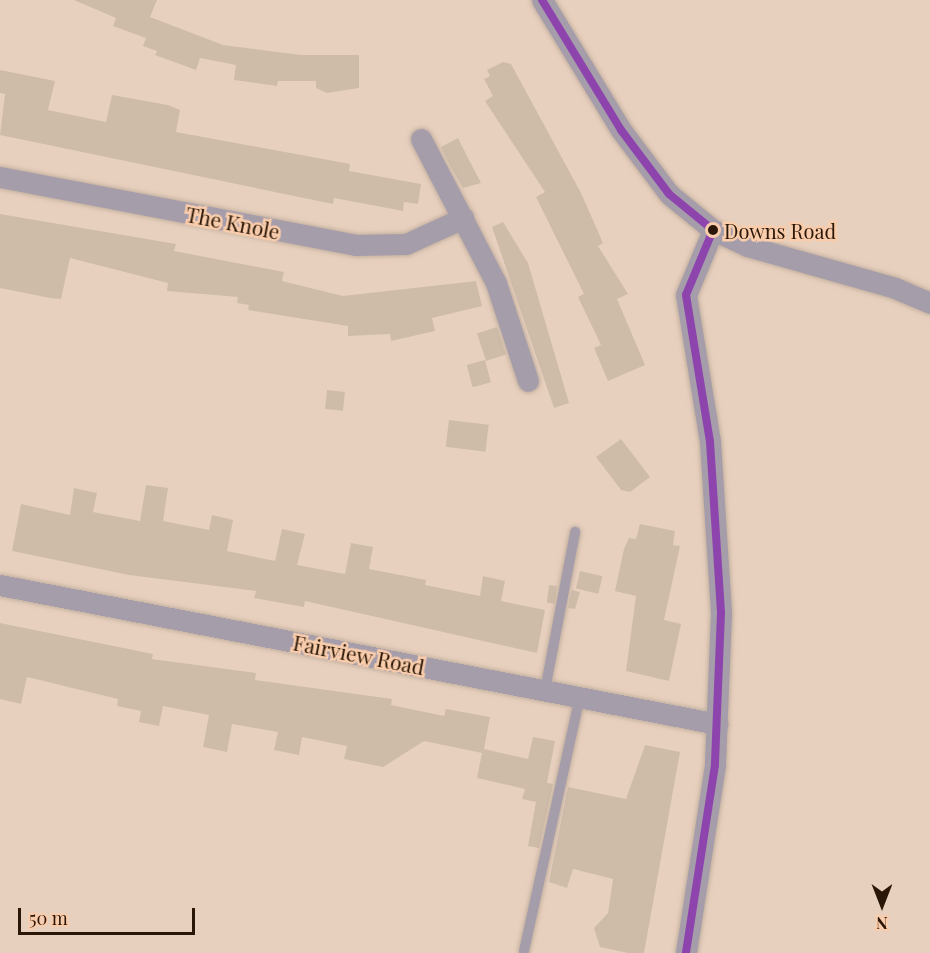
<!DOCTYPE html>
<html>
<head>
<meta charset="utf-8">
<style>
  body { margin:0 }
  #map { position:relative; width:930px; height:953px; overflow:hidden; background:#e8d0be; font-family:"Playfair Display",serif }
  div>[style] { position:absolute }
  .building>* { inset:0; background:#cebca9; transform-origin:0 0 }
  .roads { filter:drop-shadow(0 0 2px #c3b0a0) drop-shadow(0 0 2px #c3b0a0) }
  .service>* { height:10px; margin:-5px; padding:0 5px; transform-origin:5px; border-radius:5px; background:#a69daa }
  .minor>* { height:21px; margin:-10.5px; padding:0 10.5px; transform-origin:10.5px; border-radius:10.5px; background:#a69daa }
  .bus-1>* { height:8px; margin:-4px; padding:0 4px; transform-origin:4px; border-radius:4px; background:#8e44ad }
  .dots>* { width:16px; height:16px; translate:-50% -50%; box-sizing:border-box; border:3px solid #f9cdac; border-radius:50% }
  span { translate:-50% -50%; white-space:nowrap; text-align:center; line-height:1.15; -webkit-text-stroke:5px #f9cdac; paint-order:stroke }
  .bus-label { font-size:20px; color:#2b1707 }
  .left { translate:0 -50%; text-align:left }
  .street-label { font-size:21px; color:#2b1707 }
  .north { position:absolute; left:852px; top:875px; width:60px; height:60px; -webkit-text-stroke:4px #f9cdac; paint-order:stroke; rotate:180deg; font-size:16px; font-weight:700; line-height:24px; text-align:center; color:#2b1707 }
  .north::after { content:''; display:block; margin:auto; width:21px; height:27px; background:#2b1707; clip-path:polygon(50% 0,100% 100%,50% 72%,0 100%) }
  .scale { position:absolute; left:18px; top:908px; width:177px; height:27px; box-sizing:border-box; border:3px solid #2b1707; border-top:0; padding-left:8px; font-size:18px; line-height:21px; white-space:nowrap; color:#2b1707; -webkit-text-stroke:4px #f9cdac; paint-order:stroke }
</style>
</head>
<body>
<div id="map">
  <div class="building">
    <i style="clip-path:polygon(74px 0,157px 0,150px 17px,223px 45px,301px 55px,359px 55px,359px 88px,327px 93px,316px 88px,316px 81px,278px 81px,277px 86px,234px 80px,236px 65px,200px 58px,196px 70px,155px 55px,157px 51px,143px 46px,146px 38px,113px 26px,116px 18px)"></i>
    <i style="clip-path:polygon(503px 62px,511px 64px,581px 193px,603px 243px,598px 246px,628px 294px,617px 299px,645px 365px,608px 381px,594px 348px,601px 345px,578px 297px,584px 294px,536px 197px,545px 192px,485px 101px,493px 96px,484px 79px,490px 76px,487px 70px)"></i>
    <i style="clip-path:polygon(0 70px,55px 81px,48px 110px,106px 122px,112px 95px,168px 105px,180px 110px,176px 132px,350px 164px,349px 171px,421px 184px,418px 204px,404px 202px,403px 211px,334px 198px,333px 204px,0 135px,5px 94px,0 93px)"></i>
    <i style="clip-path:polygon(458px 138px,467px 156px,481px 183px,463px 188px,448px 162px,441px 147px)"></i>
    <i style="clip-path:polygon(0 214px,176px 244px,174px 251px,284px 272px,282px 281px,343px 296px,476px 281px,482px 306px,432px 318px,435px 331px,391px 341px,390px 334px,348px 336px,348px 326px,248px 310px,249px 305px,237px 303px,238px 297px,167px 291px,168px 283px,70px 258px,61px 299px,50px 298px,0 288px)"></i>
    <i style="clip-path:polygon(503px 222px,528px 263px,569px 403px,554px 408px,492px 227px)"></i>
    <i style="left:497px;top:327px;width:29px;height:21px;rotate:72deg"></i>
    <i style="left:485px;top:360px;width:23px;height:19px;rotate:75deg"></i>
    <i style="left:327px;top:390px;width:18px;height:19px;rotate:6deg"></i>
    <i style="left:449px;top:420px;width:40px;height:27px;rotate:7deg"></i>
    <i style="clip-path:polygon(621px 439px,650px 477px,630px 492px,621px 490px,596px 457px)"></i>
    <i style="clip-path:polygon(146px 485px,168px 488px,163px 521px,209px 530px,212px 515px,233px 520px,227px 551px,275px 561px,282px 529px,305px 534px,297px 565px,345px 574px,351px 543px,373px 547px,369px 569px,426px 580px,425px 585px,480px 596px,483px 576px,505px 581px,501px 601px,545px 610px,537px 653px,305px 601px,304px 607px,254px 598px,256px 591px,129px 575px,12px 551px,21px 504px,70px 515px,74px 488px,97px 493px,93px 512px,140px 521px)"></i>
    <i style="clip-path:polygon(640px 524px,675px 531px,673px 545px,680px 546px,664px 620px,681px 624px,669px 681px,626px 671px,636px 596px,615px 591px,624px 549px,629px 538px,636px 539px)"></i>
    <i style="left:580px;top:571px;width:23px;height:18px;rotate:13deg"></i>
    <i style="left:549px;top:585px;width:8px;height:18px;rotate:7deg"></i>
    <i style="clip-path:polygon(572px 590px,580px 592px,575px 609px,568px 608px)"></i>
    <i style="clip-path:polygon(0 623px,153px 654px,152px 659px,256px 673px,255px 680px,392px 699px,391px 705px,444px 716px,446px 709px,490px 717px,484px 749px,528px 759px,533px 737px,555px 741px,547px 783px,553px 784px,539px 848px,528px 846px,536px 802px,522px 799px,525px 789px,477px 778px,482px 753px,424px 741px,383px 767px,344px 759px,347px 746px,302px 737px,299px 755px,274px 750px,278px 732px,232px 724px,227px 752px,203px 747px,209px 715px,163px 706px,159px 726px,139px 722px,141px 711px,117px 706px,118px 699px,27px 677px,21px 704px,0 699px)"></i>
    <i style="clip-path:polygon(645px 745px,680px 752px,644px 953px,628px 953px,600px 947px,594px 928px,608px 913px,613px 879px,573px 869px,567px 888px,549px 882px,568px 787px,626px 799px)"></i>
  </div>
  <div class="roads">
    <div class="service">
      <i style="left:545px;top:690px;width:161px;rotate:-79.2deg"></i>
      <i style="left:524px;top:951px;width:260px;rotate:-77.6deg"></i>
    </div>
    <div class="minor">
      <i style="left:542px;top:0;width:152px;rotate:58.7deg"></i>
      <i style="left:621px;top:130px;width:80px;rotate:53.1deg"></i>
      <i style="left:669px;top:194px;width:57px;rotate:39.3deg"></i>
      <i style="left:713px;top:230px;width:70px;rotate:112.6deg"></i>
      <i style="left:686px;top:295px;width:149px;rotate:80.7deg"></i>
      <i style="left:710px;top:442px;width:171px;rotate:86.3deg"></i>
      <i style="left:721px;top:613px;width:152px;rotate:92.3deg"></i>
      <i style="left:715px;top:765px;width:190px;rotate:98.8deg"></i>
      <i style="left:421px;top:139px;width:162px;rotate:62.5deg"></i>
      <i style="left:496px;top:283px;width:103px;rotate:71.9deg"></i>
      <i style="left:0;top:177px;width:361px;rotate:10.8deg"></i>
      <i style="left:355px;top:245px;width:51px;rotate:-1.1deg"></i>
      <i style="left:406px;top:244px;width:63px;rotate:-24.5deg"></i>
      <i style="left:713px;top:230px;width:38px;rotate:25deg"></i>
      <i style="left:747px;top:246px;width:154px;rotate:15.8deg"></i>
      <i style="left:895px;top:288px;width:38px;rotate:23deg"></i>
      <i style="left:0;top:585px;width:731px;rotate:10.96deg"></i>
    </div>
  </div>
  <div class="bus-1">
    <i style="left:542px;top:0;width:152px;rotate:58.7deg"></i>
    <i style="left:621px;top:130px;width:80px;rotate:53.1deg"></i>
    <i style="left:669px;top:194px;width:57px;rotate:39.3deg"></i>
    <i style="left:713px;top:230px;width:70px;rotate:112.6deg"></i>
    <i style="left:686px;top:295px;width:149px;rotate:80.7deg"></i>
    <i style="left:710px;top:442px;width:171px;rotate:86.3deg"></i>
    <i style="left:721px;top:613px;width:152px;rotate:92.3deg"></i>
    <i style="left:715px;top:765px;width:190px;rotate:98.8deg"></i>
  </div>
  <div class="dots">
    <i style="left:713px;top:230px;background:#2b1707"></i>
  </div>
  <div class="bus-label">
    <span class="left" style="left:724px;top:230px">Downs Road</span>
  </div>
  <div class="street-label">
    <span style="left:233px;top:222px;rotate:11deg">The Knole</span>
    <span style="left:359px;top:654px;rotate:11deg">Fairview Road</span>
  </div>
  <div class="north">N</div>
  <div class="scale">50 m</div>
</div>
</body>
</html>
